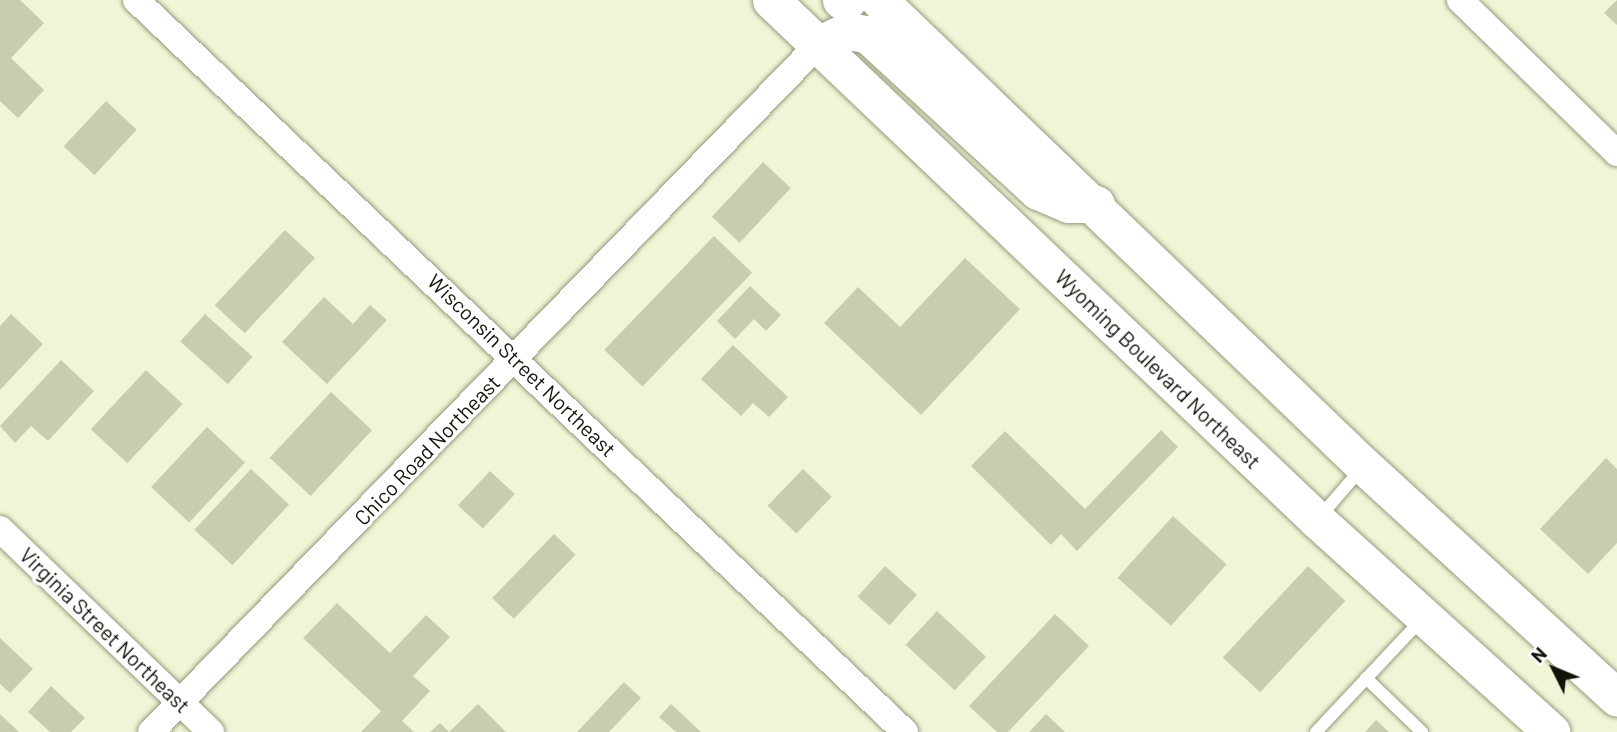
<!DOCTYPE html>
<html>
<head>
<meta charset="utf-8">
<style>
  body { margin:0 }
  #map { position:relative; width:1617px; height:732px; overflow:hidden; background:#f0f5d7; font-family:Barlow,sans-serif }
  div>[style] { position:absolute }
  .building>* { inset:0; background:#c8cdb0; transform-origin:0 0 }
  .roads { filter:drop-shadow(0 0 2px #969a7e) drop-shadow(0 0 2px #969a7e) }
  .lane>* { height:12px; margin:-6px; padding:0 6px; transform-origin:6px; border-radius:6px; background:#fff }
  .street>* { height:26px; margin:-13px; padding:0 13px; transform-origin:13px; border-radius:13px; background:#fff }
  .secondary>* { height:37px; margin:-18.5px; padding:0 18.5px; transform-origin:18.5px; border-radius:18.5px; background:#fff }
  span { translate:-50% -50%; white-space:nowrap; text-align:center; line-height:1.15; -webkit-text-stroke:7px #fff; paint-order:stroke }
  .street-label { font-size:21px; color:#121309 }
  .north { position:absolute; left:1519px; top:634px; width:70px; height:70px; -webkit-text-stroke:5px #fff; paint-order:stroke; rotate:313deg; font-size:19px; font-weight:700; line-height:28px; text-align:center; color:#121309 }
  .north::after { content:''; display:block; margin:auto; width:24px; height:32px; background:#121309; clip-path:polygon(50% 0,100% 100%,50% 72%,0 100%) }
</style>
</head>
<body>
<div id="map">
  <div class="building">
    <i style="clip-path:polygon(0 0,20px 0,44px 23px,11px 58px,44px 90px,18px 118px,0 101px)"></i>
    <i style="clip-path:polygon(1617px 0,1617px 25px,1604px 13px)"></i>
    <i style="left:106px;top:101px;width:42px;height:62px;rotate:43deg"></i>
    <i style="left:763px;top:162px;width:38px;height:75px;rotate:43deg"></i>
    <i style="left:285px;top:230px;width:41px;height:103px;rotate:43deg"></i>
    <i style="left:714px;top:236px;width:53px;height:158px;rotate:44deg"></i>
    <i style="clip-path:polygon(965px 258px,1020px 309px,921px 415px,824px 323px,858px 287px,900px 327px)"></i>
    <i style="clip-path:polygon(750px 286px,781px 315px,766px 331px,754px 319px,735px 339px,717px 321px)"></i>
    <i style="clip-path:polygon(324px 297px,353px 324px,370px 305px,387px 320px,327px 384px,282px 342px)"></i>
    <i style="clip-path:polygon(11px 314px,43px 344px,0 390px,0 326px)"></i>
    <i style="left:205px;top:314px;width:64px;height:37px;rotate:42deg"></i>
    <i style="clip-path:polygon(733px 345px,788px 397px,769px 417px,753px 403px,741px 416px,701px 379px)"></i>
    <i style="clip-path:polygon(61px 360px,94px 391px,48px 441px,31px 426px,15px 443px,0 426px)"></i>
    <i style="left:146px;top:370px;width:50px;height:81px;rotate:43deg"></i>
    <i style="left:331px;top:392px;width:56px;height:90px;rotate:43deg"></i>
    <i style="left:207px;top:427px;width:52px;height:82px;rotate:43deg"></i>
    <i style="clip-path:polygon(1161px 430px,1178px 447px,1077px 551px,1061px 534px,1051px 545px,971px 466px,1005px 431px,1085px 509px)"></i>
    <i style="clip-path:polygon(1606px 458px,1617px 469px,1617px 543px,1588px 574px,1540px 529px)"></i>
    <i style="left:251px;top:469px;width:52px;height:83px;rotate:43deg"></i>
    <i style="left:803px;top:469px;width:40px;height:51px;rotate:44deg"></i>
    <i style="left:490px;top:471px;width:34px;height:47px;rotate:43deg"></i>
    <i style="left:1173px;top:516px;width:72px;height:83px;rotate:42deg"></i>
    <i style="left:554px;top:534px;width:30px;height:89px;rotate:44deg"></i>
    <i style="left:885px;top:566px;width:43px;height:41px;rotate:42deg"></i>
    <i style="left:1308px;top:566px;width:51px;height:125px;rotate:43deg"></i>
    <i style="clip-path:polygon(337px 603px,390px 653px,426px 615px,450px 637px,413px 676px,430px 691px,402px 721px,414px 732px,361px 732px,381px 711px,303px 638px)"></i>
    <i style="left:937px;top:611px;width:67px;height:46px;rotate:43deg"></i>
    <i style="clip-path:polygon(1055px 614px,1089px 646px,1008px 732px,997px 732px,969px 706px)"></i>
    <i style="clip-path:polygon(0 638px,33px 669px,10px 693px,0 684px)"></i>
    <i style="clip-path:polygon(624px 682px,641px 698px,609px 732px,577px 732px)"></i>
    <i style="clip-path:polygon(51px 686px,85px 718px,71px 732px,50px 732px,28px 712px)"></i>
    <i style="clip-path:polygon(478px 704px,506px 732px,430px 732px,440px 723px,449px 732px)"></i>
    <i style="clip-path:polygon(671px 704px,701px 732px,676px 732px,659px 717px)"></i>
    <i style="clip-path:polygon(0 714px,19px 732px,0 732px)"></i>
    <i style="clip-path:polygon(1046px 714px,1065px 732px,1029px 732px)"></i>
    <i style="clip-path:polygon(1376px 720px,1389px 732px,1365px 732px)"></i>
  </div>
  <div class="roads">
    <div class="lane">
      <i style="left:1318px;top:519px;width:66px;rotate:-49.3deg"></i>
      <i style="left:1366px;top:678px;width:78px;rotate:44deg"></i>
      <i style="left:1316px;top:732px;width:155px;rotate:-46.8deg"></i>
    </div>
    <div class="street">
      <i style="left:136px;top:0;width:1062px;rotate:43.59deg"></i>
      <i style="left:1460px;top:0;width:219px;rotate:44.3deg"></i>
      <i style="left:0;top:529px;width:293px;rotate:43.9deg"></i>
      <i style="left:151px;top:732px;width:958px;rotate:-45.85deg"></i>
    </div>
    <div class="secondary">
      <i style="left:771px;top:0;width:754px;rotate:43.6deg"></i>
      <i style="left:1317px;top:520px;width:316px;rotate:42.1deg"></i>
      <i style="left:841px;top:0;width:7px"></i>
      <i style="left:879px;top:0;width:673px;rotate:43.86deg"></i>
      <i style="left:1364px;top:466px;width:343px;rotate:42.5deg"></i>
      <i style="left:818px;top:45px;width:32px;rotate:-26deg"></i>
      <i style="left:847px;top:31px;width:20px;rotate:9deg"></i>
      <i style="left:867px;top:34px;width:232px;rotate:42.6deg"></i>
      <i style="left:1038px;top:191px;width:33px;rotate:23deg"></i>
      <i style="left:1068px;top:204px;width:28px"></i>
    </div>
  </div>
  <div class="street-label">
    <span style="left:522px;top:365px;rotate:44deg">Wisconsin Street Northeast</span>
    <span style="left:1158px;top:369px;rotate:44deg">Wyoming Boulevard Northeast</span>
    <span style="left:427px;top:450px;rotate:-46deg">Chico Road Northeast</span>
    <span style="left:105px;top:630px;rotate:44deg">Virginia Street Northeast</span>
  </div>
  <div class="north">N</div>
</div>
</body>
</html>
